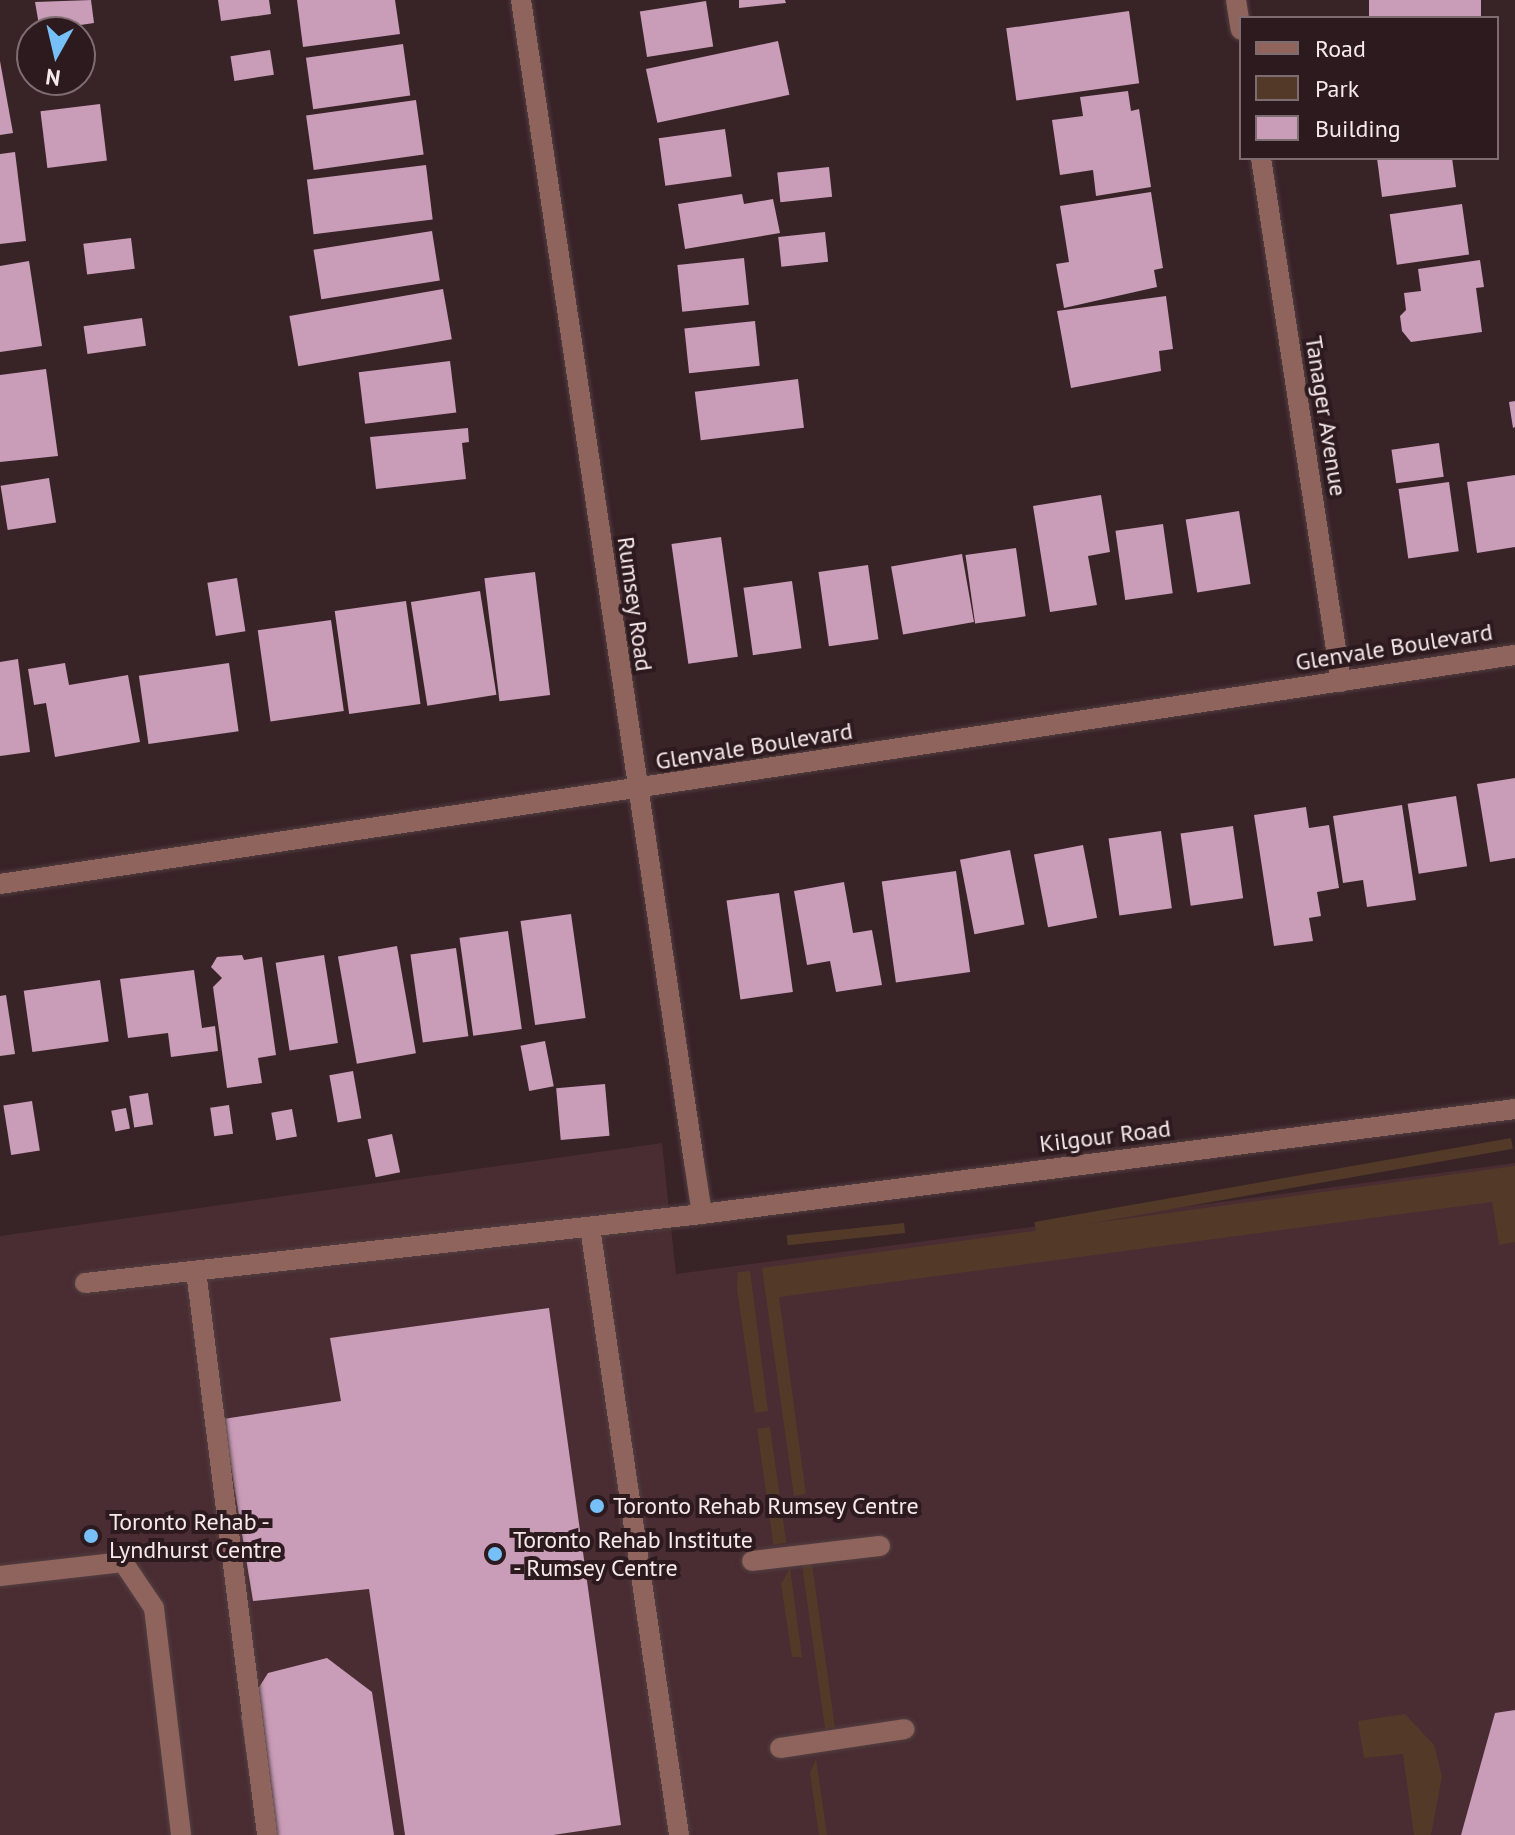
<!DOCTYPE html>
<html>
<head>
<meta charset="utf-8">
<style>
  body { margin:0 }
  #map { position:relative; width:1515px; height:1835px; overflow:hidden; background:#382327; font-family:"PT Sans",sans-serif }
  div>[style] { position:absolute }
  .built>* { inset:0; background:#492d32 }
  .green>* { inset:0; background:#533a28; transform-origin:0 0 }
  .building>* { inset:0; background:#c99cb7; transform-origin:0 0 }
  .path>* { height:5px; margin-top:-2.5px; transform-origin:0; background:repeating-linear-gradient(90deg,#918083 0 4px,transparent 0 8px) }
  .roads { filter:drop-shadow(0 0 2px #533f42) drop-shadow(0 0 2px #533f42) }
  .service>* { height:20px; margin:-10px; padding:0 10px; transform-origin:10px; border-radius:10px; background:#8e645c }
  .minor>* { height:20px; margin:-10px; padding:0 10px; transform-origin:10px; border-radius:10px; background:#8e645c }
  .dots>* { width:22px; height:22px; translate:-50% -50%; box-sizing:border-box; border:4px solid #2d1a1e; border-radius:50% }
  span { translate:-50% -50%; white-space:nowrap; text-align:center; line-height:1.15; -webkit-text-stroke:8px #2d1a1e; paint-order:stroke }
  .street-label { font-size:24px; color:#f7e9eb }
  .poi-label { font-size:24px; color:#f7e9eb }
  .left { translate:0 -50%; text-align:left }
  .legend { position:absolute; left:1239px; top:16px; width:260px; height:144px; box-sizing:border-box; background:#2d1a1e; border:2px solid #7e6d70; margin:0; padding:10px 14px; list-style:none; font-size:24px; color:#f7e9eb }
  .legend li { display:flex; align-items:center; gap:16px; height:40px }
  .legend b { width:40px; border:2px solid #7e6d70 }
  .north { position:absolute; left:16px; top:16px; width:80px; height:80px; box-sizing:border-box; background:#2d1a1e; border:2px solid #7e6d70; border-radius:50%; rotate:188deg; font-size:22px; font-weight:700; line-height:32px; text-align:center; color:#f7e9eb }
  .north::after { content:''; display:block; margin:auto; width:28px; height:36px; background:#77c0f7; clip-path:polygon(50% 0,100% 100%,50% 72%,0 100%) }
</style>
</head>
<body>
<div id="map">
  <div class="built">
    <i style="clip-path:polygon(662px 1143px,676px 1274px,1515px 1163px,1515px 1835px,0 1835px,0 1236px)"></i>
  </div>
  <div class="green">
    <i style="left:1511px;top:1138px;width:11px;height:484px;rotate:80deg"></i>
    <i style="clip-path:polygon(1515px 1166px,1515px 1242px,1499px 1245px,1492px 1202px,779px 1297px,806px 1494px,794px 1496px,762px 1268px)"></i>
    <i style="left:904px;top:1223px;width:10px;height:118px;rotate:84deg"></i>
    <i style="clip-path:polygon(750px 1271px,768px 1411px,755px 1413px,737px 1289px,738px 1272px)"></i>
    <i style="left:770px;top:1427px;width:117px;height:13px;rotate:82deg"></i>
    <i style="left:812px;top:1564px;width:165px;height:10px;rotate:82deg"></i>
    <i style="clip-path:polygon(790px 1568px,802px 1657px,792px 1657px,781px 1584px)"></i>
    <i style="clip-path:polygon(1405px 1714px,1434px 1745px,1442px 1776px,1431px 1835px,1414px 1835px,1403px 1754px,1364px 1758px,1358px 1721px)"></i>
    <i style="clip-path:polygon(816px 1759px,827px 1835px,819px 1835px,810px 1773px)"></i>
  </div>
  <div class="building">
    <i style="clip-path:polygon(91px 0,94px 23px,40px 31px,35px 2px)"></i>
    <i style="clip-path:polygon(218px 0,269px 0,271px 14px,221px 21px)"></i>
    <i style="clip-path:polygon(297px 0,395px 0,400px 34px,303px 47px)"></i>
    <i style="clip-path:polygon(739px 0,785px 0,786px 3px,739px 8px)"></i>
    <i style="left:1369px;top:0;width:112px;height:18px"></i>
    <i style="left:706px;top:1px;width:46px;height:67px;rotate:81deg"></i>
    <i style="left:1129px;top:11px;width:73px;height:124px;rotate:82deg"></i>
    <i style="left:778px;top:41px;width:55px;height:135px;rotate:78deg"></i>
    <i style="left:403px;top:44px;width:52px;height:98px;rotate:82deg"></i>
    <i style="left:270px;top:50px;width:25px;height:40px;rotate:81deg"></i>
    <i style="clip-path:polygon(0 61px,13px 133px,0 135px)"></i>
    <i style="clip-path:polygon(1128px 91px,1131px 111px,1139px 109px,1151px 187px,1096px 196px,1093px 170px,1060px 175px,1052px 120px,1083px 116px,1080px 97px)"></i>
    <i style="left:416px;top:100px;width:55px;height:111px;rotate:82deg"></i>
    <i style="left:100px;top:104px;width:57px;height:60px;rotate:83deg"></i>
    <i style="left:725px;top:129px;width:48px;height:67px;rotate:82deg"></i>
    <i style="clip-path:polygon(15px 152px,26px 241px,0 244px,0 154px)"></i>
    <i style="clip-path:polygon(1377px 158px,1452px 158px,1456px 187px,1382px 197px)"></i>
    <i style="left:426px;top:165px;width:55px;height:120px;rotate:83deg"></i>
    <i style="left:829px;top:167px;width:30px;height:52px;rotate:84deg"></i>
    <i style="clip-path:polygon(1151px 192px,1163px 268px,1154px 270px,1157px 287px,1064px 308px,1056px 264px,1069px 262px,1060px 206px)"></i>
    <i style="clip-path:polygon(742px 194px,744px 204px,773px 199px,780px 233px,685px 249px,678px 204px)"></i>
    <i style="left:1462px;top:204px;width:51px;height:73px;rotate:82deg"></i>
    <i style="left:432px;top:231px;width:50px;height:120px;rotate:81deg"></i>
    <i style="left:825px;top:232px;width:30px;height:47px;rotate:84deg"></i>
    <i style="left:131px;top:238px;width:31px;height:48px;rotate:83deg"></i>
    <i style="left:744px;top:258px;width:47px;height:67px;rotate:84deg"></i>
    <i style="clip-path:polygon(1480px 260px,1484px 287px,1476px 288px,1482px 332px,1411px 342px,1402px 331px,1400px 316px,1406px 310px,1404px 293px,1421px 291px,1418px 269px)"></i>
    <i style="clip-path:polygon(29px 261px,42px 346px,0 352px,0 266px)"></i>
    <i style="left:443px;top:289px;width:51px;height:156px;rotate:80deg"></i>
    <i style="clip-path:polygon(1166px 296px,1173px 349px,1159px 351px,1161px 371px,1071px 388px,1057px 311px)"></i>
    <i style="left:142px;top:318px;width:28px;height:59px;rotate:82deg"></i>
    <i style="left:755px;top:321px;width:45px;height:71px;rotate:84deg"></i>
    <i style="left:450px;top:361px;width:52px;height:92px;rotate:83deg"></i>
    <i style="clip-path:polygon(46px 369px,58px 456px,0 462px,0 375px)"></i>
    <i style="left:798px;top:379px;width:49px;height:104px;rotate:83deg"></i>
    <i style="clip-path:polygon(1515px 401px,1515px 427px,1513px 428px,1509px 402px)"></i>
    <i style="clip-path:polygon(468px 428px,469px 442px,462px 443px,466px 479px,376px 489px,370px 437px)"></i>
    <i style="left:1439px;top:443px;width:34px;height:48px;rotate:82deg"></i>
    <i style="clip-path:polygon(1515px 475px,1515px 547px,1477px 553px,1467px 482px)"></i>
    <i style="left:49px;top:478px;width:45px;height:49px;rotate:81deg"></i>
    <i style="left:1449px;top:482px;width:70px;height:51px;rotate:82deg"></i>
    <i style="clip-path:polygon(1101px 495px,1110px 552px,1088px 556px,1097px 605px,1050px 612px,1033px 506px)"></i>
    <i style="left:1239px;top:511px;width:74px;height:54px;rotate:81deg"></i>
    <i style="left:1163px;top:524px;width:70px;height:48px;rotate:82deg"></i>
    <i style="left:721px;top:537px;width:121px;height:50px;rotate:82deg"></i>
    <i style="left:1016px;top:548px;width:69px;height:51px;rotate:82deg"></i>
    <i style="left:962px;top:554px;width:69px;height:72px;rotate:80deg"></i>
    <i style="left:868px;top:565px;width:75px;height:50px;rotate:82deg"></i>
    <i style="left:535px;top:572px;width:124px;height:51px;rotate:83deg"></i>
    <i style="left:237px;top:578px;width:54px;height:30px;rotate:81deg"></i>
    <i style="left:792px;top:581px;width:68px;height:49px;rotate:82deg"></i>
    <i style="left:480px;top:591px;width:105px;height:70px;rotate:81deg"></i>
    <i style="left:406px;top:601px;width:104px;height:72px;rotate:82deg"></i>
    <i style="left:331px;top:620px;width:92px;height:74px;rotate:82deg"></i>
    <i style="clip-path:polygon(18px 659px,30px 752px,0 756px,0 662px)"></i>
    <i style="clip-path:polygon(65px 663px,69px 685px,128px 675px,140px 742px,55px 757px,46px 703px,34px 705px,28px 669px)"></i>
    <i style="left:229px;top:663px;width:69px;height:91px;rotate:82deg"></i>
    <i style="clip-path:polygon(1515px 778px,1515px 858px,1490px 862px,1477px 784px)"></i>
    <i style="left:1456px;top:796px;width:71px;height:49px;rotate:81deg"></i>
    <i style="clip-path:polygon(1402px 805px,1416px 900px,1367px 907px,1363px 880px,1343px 883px,1333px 816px)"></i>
    <i style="clip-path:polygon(1306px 807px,1309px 828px,1329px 825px,1339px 888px,1317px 892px,1321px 916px,1309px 918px,1313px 941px,1274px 946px,1254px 815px)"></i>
    <i style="left:1233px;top:826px;width:73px;height:53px;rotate:82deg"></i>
    <i style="left:1161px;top:831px;width:78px;height:53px;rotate:82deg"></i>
    <i style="left:1083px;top:845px;width:74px;height:50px;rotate:79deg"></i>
    <i style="left:1010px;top:850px;width:76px;height:51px;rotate:79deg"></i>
    <i style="left:956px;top:871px;width:102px;height:75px;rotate:82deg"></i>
    <i style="clip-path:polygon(844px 882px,853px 933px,872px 930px,882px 985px,836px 992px,830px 961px,807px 965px,794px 891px)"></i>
    <i style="left:779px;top:893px;width:100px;height:53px;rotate:82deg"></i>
    <i style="left:571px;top:914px;width:105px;height:51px;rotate:82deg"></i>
    <i style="left:508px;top:931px;width:99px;height:49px;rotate:82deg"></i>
    <i style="left:397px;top:946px;width:109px;height:60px;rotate:80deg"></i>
    <i style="left:456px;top:948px;width:89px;height:46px;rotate:82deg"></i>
    <i style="clip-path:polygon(242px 955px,244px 960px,262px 957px,276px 1055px,258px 1058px,262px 1083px,227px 1088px,213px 987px,222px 978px,211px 967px,217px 957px)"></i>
    <i style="left:324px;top:955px;width:89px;height:49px;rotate:81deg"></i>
    <i style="clip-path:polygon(194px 970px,202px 1028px,215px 1026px,218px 1051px,171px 1057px,168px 1033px,128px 1038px,120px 979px)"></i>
    <i style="left:100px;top:980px;width:62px;height:77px;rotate:82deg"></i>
    <i style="clip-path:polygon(6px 995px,15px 1054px,0 1056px,0 996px)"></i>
    <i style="left:545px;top:1041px;width:46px;height:25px;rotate:79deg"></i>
    <i style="left:353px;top:1071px;width:48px;height:24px;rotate:80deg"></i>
    <i style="left:605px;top:1084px;width:52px;height:49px;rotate:85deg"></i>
    <i style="left:148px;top:1093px;width:32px;height:19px;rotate:81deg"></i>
    <i style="left:32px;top:1101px;width:50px;height:29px;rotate:81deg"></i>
    <i style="left:229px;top:1105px;width:29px;height:19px;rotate:82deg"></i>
    <i style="left:126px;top:1108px;width:21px;height:15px;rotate:79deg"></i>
    <i style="left:292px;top:1109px;width:28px;height:21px;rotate:80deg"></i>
    <i style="left:392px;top:1134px;width:39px;height:25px;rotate:78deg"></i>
    <i style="clip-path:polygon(549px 1308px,621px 1825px,553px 1835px,405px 1835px,369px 1589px,253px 1601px,223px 1419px,341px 1401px,330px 1338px)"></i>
    <i style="clip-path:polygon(327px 1658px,372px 1692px,394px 1835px,258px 1835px,241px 1716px,268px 1673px)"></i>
    <i style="clip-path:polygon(1515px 1710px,1515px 1835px,1461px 1835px,1495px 1713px)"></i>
  </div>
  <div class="path">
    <i style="left:160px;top:1558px;width:37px;rotate:-8deg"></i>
  </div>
  <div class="roads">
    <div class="service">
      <i style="left:590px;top:1227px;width:614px;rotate:81.67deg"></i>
      <i style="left:196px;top:1271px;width:568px;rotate:82.82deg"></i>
      <i style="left:85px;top:1283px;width:621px;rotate:-6.38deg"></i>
      <i style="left:702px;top:1214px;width:53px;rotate:-98.7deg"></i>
      <i style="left:752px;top:1561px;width:129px;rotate:-6.7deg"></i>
      <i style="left:0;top:1576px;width:124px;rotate:-6.5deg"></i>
      <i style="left:123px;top:1562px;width:55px;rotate:56deg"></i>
      <i style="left:154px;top:1608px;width:229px;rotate:83.2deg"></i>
      <i style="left:780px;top:1748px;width:126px;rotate:-8.6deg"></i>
    </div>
    <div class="minor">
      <i style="left:521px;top:0;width:1175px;rotate:81.53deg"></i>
      <i style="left:1236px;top:0;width:30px;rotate:81deg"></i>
      <i style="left:1261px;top:158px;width:530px;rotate:81.32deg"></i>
      <i style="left:0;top:884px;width:1532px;rotate:-8.6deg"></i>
      <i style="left:702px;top:1214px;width:820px;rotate:-7.36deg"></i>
    </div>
  </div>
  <div class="dots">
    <i style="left:597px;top:1506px;background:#77c0f7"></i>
    <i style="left:91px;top:1536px;background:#77c0f7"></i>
    <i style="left:495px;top:1554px;background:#77c0f7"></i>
  </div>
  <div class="street-label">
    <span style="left:1326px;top:416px;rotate:81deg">Tanager Avenue</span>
    <span style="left:635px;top:604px;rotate:82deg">Rumsey Road</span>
    <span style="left:1394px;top:647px;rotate:-9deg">Glenvale Boulevard</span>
    <span style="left:754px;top:746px;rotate:-9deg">Glenvale Boulevard</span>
    <span style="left:1105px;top:1136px;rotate:-7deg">Kilgour Road</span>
  </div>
  <div class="poi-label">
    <span class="left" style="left:613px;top:1506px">Toronto Rehab Rumsey Centre</span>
    <span class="left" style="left:109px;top:1536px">Toronto Rehab -<br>Lyndhurst Centre</span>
    <span class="left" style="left:513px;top:1554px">Toronto Rehab Institute<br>- Rumsey Centre</span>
  </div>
  <ul class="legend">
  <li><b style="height:10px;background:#8e645c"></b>Road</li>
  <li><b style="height:22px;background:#533a28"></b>Park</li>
  <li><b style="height:22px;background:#c99cb7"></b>Building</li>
  </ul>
  <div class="north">N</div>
</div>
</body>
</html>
